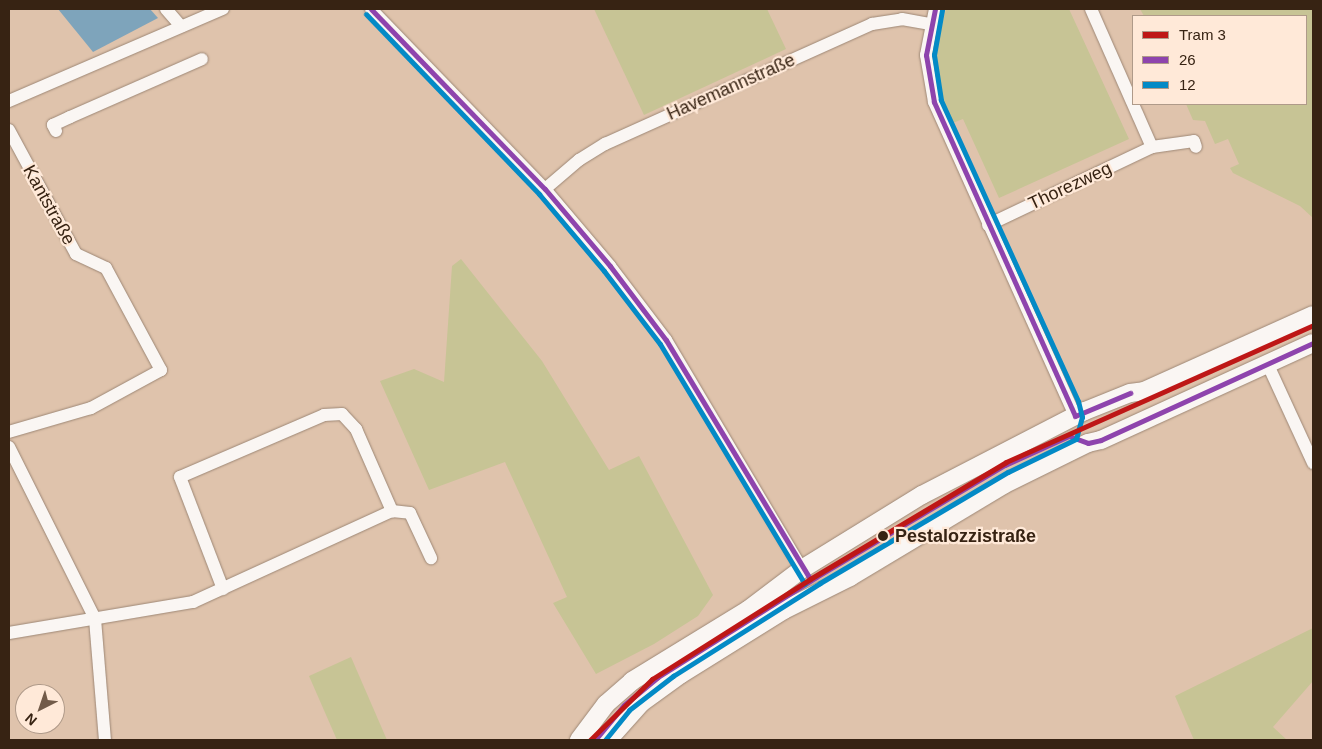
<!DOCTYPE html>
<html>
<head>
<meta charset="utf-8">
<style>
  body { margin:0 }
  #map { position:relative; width:1322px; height:749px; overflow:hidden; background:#dfc3ac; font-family:Helvetica,sans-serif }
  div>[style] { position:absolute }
  .green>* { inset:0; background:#c7c495 }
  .water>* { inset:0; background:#7ea4bb }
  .roads { filter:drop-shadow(0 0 1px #9d8775) drop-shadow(0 0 1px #9d8775) }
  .street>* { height:12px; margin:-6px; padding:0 6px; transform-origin:6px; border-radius:6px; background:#faf6f3 }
  .secondary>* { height:18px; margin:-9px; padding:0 9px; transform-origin:9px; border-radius:9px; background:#faf6f3 }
  .bus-1>* { height:5px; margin:-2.5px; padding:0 2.5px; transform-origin:2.5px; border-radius:2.5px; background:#8e44ad }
  .bus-2>* { height:5px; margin:-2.5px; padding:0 2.5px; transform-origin:2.5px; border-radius:2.5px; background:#038ac6 }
  .tram-1>* { height:5px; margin:-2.5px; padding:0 2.5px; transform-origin:2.5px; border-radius:2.5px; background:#be1716 }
  .dots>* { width:14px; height:14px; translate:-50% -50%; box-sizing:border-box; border:2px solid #ffe9d8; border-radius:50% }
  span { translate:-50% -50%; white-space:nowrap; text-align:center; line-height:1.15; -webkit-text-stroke:4.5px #ffe9d8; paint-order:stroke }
  .street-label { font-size:18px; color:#372313 }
  .stop-label { font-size:18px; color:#372313; font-weight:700 }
  .left { translate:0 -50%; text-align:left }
  .frame { position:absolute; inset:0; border:10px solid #372313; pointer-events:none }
  .legend { position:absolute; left:1132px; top:15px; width:175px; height:90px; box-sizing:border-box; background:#ffe9d8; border:1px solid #af9a89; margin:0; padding:6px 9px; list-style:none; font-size:15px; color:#372313 }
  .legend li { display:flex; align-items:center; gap:10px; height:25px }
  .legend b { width:25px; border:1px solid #af9a89 }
  .north { position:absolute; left:15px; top:684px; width:50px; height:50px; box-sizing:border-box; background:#ffe9d8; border:1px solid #af9a89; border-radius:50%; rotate:221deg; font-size:14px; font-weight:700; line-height:20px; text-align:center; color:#372313 }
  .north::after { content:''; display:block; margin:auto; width:18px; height:22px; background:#725b49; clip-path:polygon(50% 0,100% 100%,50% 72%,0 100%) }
</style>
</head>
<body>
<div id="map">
  <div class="green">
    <i style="clip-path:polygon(594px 9px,767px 9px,786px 49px,644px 115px)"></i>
    <i style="clip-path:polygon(946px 9px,1069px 9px,1129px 139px,999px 198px,963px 119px,950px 124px,936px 81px,935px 56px)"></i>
    <i style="clip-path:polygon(1140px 9px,1313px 9px,1313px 218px,1300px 206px,1233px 173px,1230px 168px,1239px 164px,1228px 139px,1215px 144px,1205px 121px,1193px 120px,1186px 104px,1306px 104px,1306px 16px,1144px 16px)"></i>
    <i style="clip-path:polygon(461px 259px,542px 361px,609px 470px,639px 456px,713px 595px,698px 616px,654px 644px,596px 674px,553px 603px,567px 597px,505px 462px,429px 490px,380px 381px,414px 369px,444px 382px,452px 266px)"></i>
    <i style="clip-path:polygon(1313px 628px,1313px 681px,1273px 727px,1287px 740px,1194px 740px,1175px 696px)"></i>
    <i style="clip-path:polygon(351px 657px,387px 740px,337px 740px,309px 676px)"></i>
  </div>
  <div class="water">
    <i style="clip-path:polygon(58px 9px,150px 9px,158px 18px,93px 52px)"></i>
  </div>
  <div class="roads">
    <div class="street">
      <i style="left:166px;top:9px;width:23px;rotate:49deg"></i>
      <i style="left:371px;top:9px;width:250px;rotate:46deg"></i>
      <i style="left:545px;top:189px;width:101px;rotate:49.8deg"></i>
      <i style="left:610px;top:266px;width:93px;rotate:52.9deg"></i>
      <i style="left:666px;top:340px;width:266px;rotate:59.3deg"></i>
      <i style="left:935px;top:9px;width:47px;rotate:101.1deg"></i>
      <i style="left:926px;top:55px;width:48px;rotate:80.3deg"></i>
      <i style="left:934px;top:102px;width:344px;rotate:65.8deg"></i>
      <i style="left:1091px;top:9px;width:151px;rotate:66.2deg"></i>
      <i style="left:9px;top:101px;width:233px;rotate:-23.3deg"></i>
      <i style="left:9px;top:130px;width:141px;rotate:61.6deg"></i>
      <i style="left:76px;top:254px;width:33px;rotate:25deg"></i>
      <i style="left:106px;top:268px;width:116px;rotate:61.7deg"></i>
      <i style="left:161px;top:370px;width:80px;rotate:151.5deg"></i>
      <i style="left:91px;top:408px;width:85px;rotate:163.7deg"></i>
      <i style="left:56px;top:131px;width:7px;rotate:-117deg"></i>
      <i style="left:53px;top:125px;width:19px;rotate:-25deg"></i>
      <i style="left:70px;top:117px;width:144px;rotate:-23.7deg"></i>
      <i style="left:545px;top:189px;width:45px;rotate:-40.5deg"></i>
      <i style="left:579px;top:160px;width:31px;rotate:-32deg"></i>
      <i style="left:605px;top:144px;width:293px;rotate:-24.2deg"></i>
      <i style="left:872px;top:24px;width:30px;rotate:-9deg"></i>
      <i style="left:902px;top:19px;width:29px;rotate:10deg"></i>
      <i style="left:988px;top:225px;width:182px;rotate:-25.4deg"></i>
      <i style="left:1152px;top:147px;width:42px;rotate:-8.1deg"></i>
      <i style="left:1194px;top:141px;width:6px;rotate:72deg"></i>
      <i style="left:1268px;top:365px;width:108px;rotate:65.3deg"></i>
      <i style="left:9px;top:447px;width:192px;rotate:63.4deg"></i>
      <i style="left:95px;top:619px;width:121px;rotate:85.3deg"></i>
      <i style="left:223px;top:589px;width:120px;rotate:-111deg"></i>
      <i style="left:180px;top:477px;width:157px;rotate:-23.3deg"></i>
      <i style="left:324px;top:415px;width:18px;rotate:-3deg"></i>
      <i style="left:342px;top:414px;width:21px;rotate:47deg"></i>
      <i style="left:356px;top:429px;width:90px;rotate:66.3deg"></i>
      <i style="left:9px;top:633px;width:187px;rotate:-9.6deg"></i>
      <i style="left:193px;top:602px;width:219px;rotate:-24.6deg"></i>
      <i style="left:392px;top:511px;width:18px;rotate:6deg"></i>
      <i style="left:410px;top:513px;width:50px;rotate:65deg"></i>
    </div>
    <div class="secondary">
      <i style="left:579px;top:740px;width:45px;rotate:-53.1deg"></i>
      <i style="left:606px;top:704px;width:35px;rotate:-41deg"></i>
      <i style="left:632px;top:681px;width:136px;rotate:-31.5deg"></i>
      <i style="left:748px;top:610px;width:68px;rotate:-37.2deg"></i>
      <i style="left:802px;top:569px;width:141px;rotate:-31.7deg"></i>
      <i style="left:922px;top:495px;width:183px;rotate:-27.3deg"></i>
      <i style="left:1085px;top:411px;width:48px;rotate:-21.8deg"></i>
      <i style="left:1130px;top:393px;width:14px;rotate:-8deg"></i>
      <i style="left:1144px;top:391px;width:185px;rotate:-24.2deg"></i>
      <i style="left:608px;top:740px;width:50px;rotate:-48.3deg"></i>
      <i style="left:641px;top:703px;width:49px;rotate:-35.9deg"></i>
      <i style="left:681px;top:674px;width:121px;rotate:-31.9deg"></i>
      <i style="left:784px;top:610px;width:74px;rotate:-26.6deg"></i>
      <i style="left:850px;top:577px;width:179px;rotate:-31deg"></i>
      <i style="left:1003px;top:485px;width:95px;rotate:-26.3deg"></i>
      <i style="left:1088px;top:443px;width:13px;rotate:-13deg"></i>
      <i style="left:1101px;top:440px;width:233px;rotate:-24.6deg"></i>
    </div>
  </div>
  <div class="bus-1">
    <i style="left:371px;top:9px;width:250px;rotate:46deg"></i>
    <i style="left:545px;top:189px;width:101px;rotate:49.8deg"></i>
    <i style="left:610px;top:266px;width:93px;rotate:52.9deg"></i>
    <i style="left:666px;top:340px;width:280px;rotate:58.9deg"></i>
    <i style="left:935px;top:9px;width:47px;rotate:101.1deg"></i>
    <i style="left:926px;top:55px;width:48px;rotate:80.3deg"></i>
    <i style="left:934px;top:102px;width:344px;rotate:65.8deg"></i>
    <i style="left:1075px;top:416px;width:60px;rotate:-22.7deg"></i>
    <i style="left:595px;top:740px;width:45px;rotate:-50.4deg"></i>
    <i style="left:624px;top:705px;width:44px;rotate:-39.5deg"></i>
    <i style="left:658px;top:677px;width:187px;rotate:-32.3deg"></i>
    <i style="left:816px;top:577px;width:220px;rotate:-30.7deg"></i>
    <i style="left:1005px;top:465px;width:70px;rotate:-24.4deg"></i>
    <i style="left:1069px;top:436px;width:20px;rotate:20deg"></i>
    <i style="left:1088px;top:443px;width:13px;rotate:-13deg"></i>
    <i style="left:1101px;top:440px;width:233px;rotate:-24.6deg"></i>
  </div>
  <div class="bus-2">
    <i style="left:366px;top:14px;width:250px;rotate:46.1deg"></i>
    <i style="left:539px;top:194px;width:101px;rotate:49.8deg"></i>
    <i style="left:604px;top:271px;width:92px;rotate:52.5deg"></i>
    <i style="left:660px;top:344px;width:280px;rotate:58.9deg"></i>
    <i style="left:605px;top:740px;width:38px;rotate:-51deg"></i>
    <i style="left:629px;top:710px;width:56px;rotate:-37.7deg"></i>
    <i style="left:673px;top:676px;width:174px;rotate:-32.3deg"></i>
    <i style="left:820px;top:583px;width:218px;rotate:-30.6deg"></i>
    <i style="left:1008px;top:472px;width:76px;rotate:-25.9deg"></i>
    <i style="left:1076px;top:439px;width:23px;rotate:-75deg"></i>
    <i style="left:1082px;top:417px;width:16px;rotate:-104deg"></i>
    <i style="left:1078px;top:401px;width:331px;rotate:-114.5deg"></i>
    <i style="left:941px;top:100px;width:46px;rotate:-98.8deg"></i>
    <i style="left:934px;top:55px;width:46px;rotate:-79.9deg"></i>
  </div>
  <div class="tram-1">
    <i style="left:590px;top:740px;width:87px;rotate:-44.5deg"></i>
    <i style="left:652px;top:679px;width:187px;rotate:-32.3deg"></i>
    <i style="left:810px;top:579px;width:228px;rotate:-30.8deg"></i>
    <i style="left:1006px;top:462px;width:336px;rotate:-24deg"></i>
  </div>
  <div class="dots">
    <i style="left:883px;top:536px;background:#372313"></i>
  </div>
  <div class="street-label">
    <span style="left:731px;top:87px;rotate:-24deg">Havemannstraße</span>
    <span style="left:1070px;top:186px;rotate:-25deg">Thorezweg</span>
    <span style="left:49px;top:205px;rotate:61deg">Kantstraße</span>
  </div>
  <div class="stop-label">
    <span class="left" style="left:895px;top:536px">Pestalozzistraße</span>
  </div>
  <div class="frame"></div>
  <ul class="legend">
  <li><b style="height:6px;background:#be1716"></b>Tram 3</li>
  <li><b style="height:6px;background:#8e44ad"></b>26</li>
  <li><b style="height:6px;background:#038ac6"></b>12</li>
  </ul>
  <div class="north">N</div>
</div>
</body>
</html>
